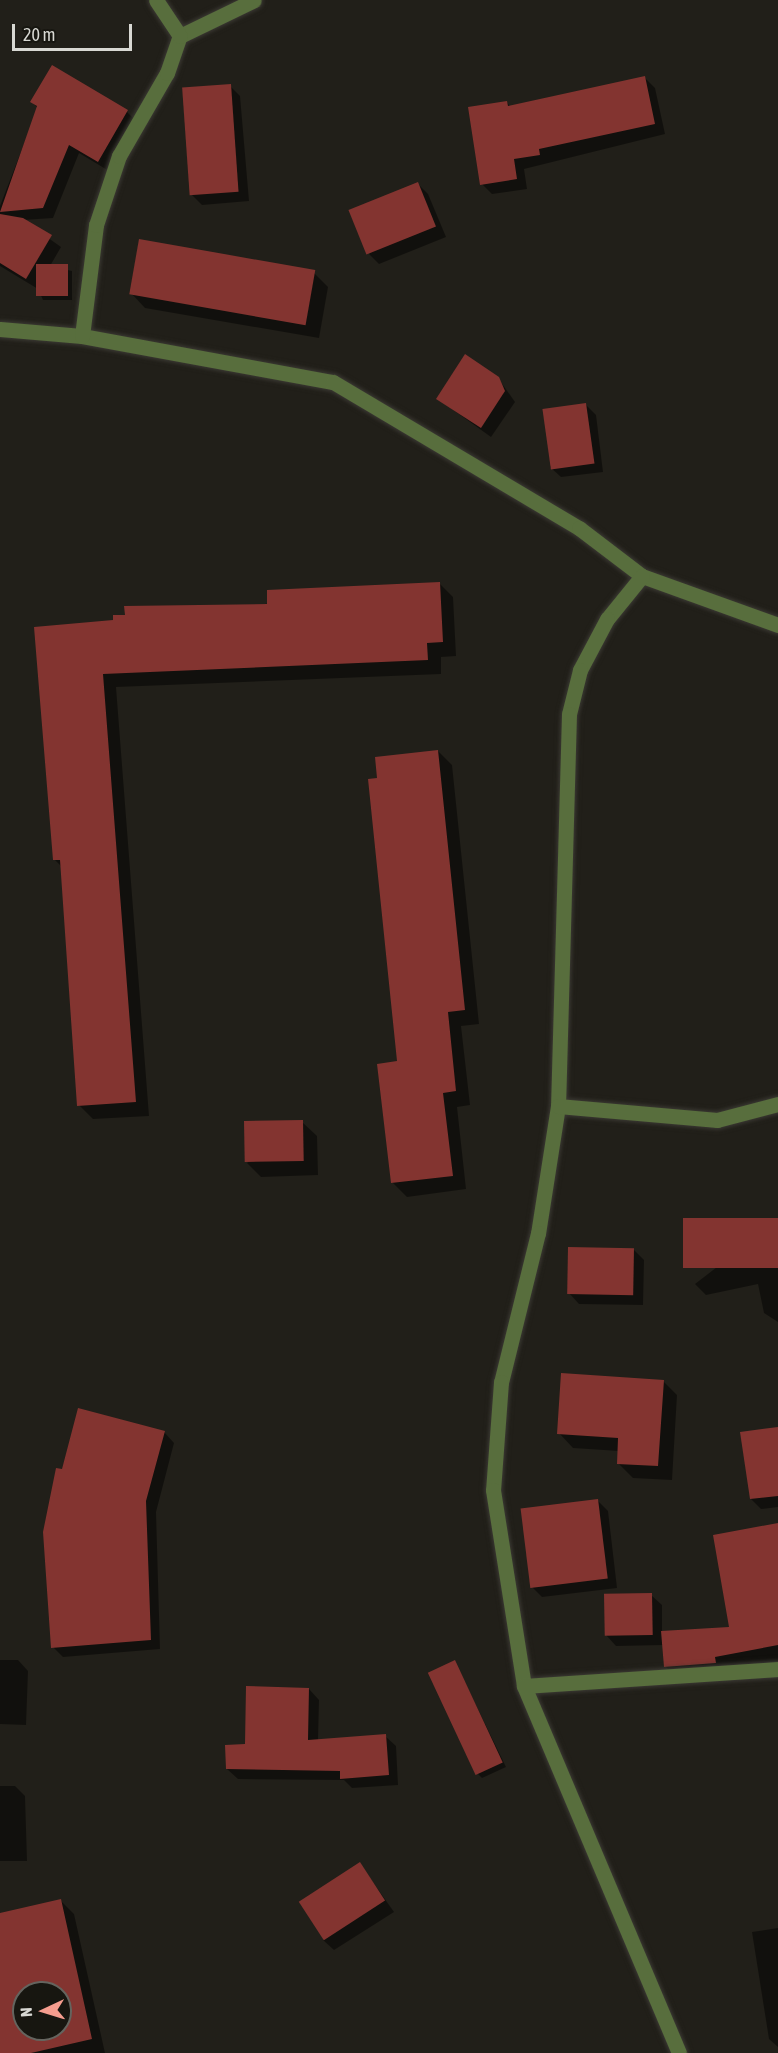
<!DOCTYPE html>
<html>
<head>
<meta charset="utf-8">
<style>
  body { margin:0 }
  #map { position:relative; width:778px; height:2053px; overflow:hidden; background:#211f19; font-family:"Asap Condensed",sans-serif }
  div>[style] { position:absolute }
  .shadow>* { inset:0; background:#0007 }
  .building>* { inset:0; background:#833430; transform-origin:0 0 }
  .roads { filter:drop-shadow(0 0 2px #3b3933) drop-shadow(0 0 2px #3b3933) }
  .minor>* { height:15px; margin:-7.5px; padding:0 7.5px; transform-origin:7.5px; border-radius:7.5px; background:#586e3d }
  span { translate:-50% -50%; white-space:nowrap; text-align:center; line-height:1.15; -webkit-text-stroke:4.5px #171610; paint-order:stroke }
  .north { position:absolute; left:12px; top:1981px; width:60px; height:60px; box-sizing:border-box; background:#171610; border:2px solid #64645e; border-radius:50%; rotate:266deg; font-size:16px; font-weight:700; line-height:24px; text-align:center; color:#d8d8d3 }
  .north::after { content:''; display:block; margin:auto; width:21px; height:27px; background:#f59d8e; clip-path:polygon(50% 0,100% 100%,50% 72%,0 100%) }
  .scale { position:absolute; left:12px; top:24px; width:120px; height:27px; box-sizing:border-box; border:3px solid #d8d8d3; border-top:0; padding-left:8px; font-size:18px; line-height:21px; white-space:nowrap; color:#d8d8d3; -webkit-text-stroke:4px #171610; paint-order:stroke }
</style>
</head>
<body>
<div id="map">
  <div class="shadow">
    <i style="clip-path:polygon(645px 78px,655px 88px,665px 134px,524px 169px,527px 189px,492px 194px,482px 184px,506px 102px,511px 107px)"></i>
    <i style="clip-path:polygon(230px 86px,240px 96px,249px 201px,202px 205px,192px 195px)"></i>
    <i style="clip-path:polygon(32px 102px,127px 112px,137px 122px,109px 171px,79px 153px,53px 218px,23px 220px,61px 247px,50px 266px,72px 271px,72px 300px,43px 300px,38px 289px,0 266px,0 206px,38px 108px)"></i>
    <i style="clip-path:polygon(418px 184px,428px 194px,446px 237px,379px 264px,369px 254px)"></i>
    <i style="clip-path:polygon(314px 273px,328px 287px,319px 338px,145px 308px,131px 293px)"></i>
    <i style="clip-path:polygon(498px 378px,515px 402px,491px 437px,438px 399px)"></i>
    <i style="clip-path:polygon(585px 404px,596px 415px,603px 472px,561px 477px,550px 467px)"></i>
    <i style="clip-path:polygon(439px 583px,453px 597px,456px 656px,441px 657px,441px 674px,116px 687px,149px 1116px,93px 1119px,79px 1105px,62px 867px,55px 860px,115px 622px)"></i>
    <i style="clip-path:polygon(438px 751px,452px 765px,479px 1024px,461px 1026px,470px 1105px,457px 1107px,466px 1189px,407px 1197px,392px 1182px,399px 1063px,379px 779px)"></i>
    <i style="clip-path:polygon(302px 1122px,317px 1136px,318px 1175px,261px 1177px,247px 1163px)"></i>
    <i style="clip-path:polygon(778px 1220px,778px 1322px,764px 1313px,758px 1284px,706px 1295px,695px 1284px)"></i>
    <i style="clip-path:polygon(634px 1250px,644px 1260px,643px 1305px,579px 1304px,569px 1293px)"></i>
    <i style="clip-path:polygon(663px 1381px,677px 1395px,672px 1480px,633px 1478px,618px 1463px,619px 1451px,573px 1448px,559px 1433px)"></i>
    <i style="clip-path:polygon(778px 1428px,778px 1507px,761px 1509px,751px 1499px)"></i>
    <i style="clip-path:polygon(164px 1432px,174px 1443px,156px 1512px,160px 1649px,63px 1657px,53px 1647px,63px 1471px)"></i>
    <i style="clip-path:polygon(598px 1501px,608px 1511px,617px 1588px,542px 1597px,532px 1587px)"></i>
    <i style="clip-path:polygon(778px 1527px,778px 1661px,679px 1680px,665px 1666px,664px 1645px,616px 1646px,606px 1635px,651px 1595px,662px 1605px,662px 1633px,731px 1628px)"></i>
    <i style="clip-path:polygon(0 1660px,18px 1660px,28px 1671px,26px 1725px,0 1724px)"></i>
    <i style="clip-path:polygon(455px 1662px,506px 1767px,482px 1778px,477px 1773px)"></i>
    <i style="clip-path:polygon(309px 1689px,319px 1700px,318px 1740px,385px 1736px,396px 1746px,398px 1785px,352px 1788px,344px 1780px,238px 1779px,227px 1769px)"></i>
    <i style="clip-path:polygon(0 1786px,15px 1786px,25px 1796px,27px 1861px,0 1861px)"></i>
    <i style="clip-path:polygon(360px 1864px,394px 1912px,334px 1950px,323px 1940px)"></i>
    <i style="clip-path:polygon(evenodd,61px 1901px,74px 1914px,105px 2053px,3px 2053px,0 1915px,61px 1901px,24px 1993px,60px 1993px,60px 2029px,24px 2029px,24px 1993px)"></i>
    <i style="clip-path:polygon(778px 1928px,778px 2047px,769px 2039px,752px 1932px)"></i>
  </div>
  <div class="building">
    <i style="clip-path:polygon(52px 65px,128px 110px,98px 162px,69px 145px,43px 208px,0 212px,37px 106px,30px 102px)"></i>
    <i style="clip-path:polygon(645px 76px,655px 124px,539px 149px,540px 155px,514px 159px,517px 179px,480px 185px,468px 107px,507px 101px,508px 106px)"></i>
    <i style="left:231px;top:84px;width:108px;height:49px;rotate:86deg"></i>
    <i style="left:418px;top:182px;width:48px;height:75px;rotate:68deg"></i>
    <i style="clip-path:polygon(0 214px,23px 218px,52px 235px,26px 279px,0 263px)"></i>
    <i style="left:139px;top:239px;width:179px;height:56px;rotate:10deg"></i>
    <i style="left:68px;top:264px;width:32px;height:32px;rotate:90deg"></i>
    <i style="clip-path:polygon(465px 354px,499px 377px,505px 391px,481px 428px,436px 399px)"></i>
    <i style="left:586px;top:403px;width:61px;height:44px;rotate:82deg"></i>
    <i style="clip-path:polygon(440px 582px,443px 642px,427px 643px,428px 660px,103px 674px,136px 1102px,77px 1106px,60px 860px,53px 860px,34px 627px,113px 620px,113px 615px,125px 615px,124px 606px,267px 604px,267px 590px)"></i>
    <i style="clip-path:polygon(438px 750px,465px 1010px,448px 1012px,456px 1091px,443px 1093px,453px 1176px,391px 1183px,377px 1064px,397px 1061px,368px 779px,377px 778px,375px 757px)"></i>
    <i style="left:303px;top:1120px;width:41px;height:59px;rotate:89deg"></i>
    <i style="left:778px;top:1218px;width:50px;height:95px;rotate:90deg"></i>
    <i style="left:568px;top:1247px;width:66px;height:47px;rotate:1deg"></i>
    <i style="clip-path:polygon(561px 1373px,664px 1380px,658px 1466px,617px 1464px,618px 1438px,557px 1434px)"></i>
    <i style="clip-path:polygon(78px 1408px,165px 1431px,146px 1501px,151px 1640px,51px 1648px,43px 1532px,56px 1468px,62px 1469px)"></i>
    <i style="clip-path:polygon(778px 1427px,778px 1496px,750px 1499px,740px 1432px)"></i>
    <i style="left:598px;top:1499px;width:80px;height:78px;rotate:83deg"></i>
    <i style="clip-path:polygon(778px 1523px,778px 1645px,715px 1657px,716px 1663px,664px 1667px,661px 1631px,729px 1627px,713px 1535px)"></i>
    <i style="left:652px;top:1593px;width:42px;height:48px;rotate:89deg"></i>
    <i style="left:455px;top:1660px;width:113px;height:30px;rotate:65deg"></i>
    <i style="clip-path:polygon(246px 1686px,309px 1688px,308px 1740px,386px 1734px,389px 1775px,340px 1779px,340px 1771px,226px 1769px,225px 1745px,245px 1744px)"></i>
    <i style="left:360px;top:1862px;width:46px;height:73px;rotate:57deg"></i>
    <i style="clip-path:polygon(evenodd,61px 1899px,92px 2039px,31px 2053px,0 2053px,0 1913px,61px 1899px,24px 1993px,60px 1993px,60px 2029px,24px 2029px,24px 1993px)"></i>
  </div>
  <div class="roads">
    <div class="minor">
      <i style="left:180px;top:36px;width:82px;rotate:-25.9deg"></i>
      <i style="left:0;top:329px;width:82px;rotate:4.9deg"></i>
      <i style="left:82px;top:336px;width:255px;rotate:10.4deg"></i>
      <i style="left:333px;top:382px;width:286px;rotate:30.7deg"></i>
      <i style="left:579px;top:528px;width:79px;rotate:37.3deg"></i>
      <i style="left:642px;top:576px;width:145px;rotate:19.8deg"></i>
      <i style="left:82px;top:336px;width:112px;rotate:-82.8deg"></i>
      <i style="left:96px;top:225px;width:73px;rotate:-71.6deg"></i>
      <i style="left:119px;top:156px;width:96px;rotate:-60deg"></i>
      <i style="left:167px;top:73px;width:39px;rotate:-71deg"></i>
      <i style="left:180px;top:36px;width:43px;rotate:-123.7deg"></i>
      <i style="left:642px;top:576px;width:55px;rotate:129.1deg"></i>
      <i style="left:607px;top:619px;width:58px;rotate:117.9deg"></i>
      <i style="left:580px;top:670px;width:45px;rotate:104deg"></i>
      <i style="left:569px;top:714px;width:392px;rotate:91.6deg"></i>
      <i style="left:558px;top:1106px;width:129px;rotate:98.9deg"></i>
      <i style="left:538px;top:1233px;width:154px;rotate:103.9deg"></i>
      <i style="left:501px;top:1382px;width:108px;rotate:94.2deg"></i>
      <i style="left:493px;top:1490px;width:198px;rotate:81deg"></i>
      <i style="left:524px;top:1686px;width:398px;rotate:67.1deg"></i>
      <i style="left:558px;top:1106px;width:160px;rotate:5deg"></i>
      <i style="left:717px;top:1120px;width:63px;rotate:-14.7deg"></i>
      <i style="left:524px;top:1686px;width:255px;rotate:-3.8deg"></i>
    </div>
  </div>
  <div class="north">N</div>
  <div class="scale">20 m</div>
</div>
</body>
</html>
